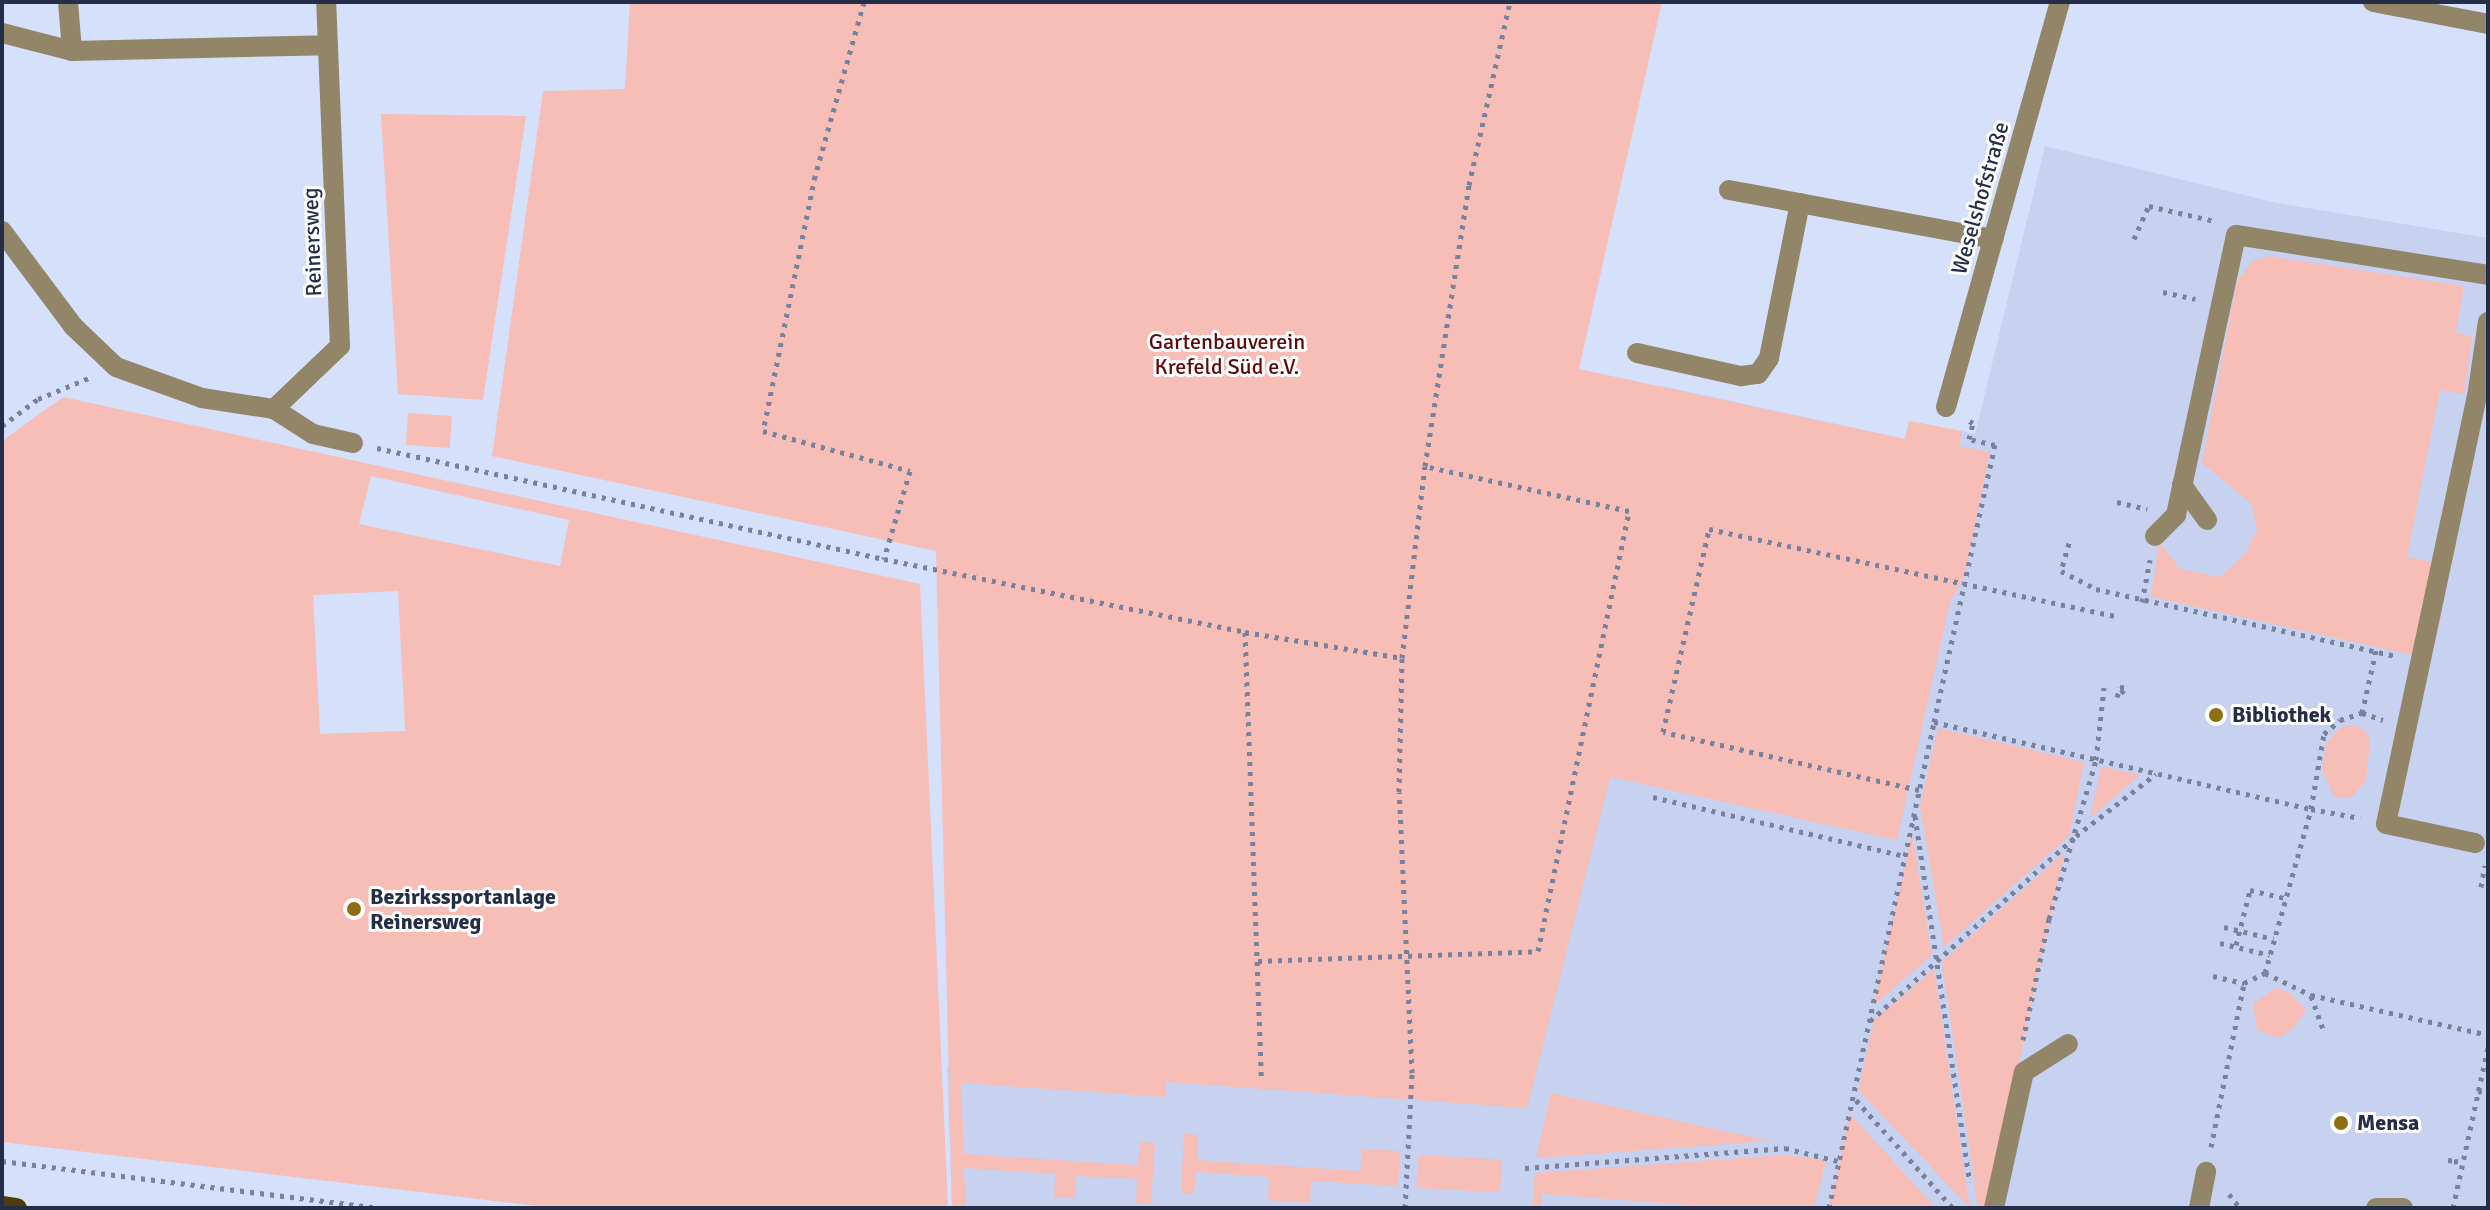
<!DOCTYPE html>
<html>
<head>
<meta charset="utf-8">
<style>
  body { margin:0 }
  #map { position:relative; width:2490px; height:1210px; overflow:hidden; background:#d5e0fb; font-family:Signika,sans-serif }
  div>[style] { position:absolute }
  .built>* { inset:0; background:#c6d2f0 }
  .green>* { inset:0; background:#f6beb6; transform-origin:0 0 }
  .path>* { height:5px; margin-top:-2.5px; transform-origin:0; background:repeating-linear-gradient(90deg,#78829d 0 4px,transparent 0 10px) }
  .minor>* { height:20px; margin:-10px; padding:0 10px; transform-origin:10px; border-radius:10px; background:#928568 }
  .major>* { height:20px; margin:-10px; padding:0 10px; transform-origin:10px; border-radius:10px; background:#4e3c0d }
  .dots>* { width:22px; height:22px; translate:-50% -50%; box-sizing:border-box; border:4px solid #fff; border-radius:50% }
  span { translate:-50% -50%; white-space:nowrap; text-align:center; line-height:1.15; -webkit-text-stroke:6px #fff; paint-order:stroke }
  .street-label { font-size:22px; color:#242e48 }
  .park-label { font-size:22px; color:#5d0a09 }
  .poi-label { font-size:22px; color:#242e48; font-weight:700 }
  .left { translate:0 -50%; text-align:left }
  .frame { position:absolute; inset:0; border:4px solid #242e48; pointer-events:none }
</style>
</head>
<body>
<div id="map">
  <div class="built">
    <i style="clip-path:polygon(2045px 146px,2277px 203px,2488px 238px,2488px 1208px,952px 1208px,947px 1066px,1515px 1105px,1662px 386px,1905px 439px,1909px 421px,1975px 434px)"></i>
  </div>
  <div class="green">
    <i style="clip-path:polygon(630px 2px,1662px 2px,1579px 369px,1905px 439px,1909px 421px,1962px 431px,1959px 446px,1990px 452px,1965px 576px,1950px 602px,1897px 840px,1610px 777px,1527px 1108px,1166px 1082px,1165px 1097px,961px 1083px,964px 1154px,1138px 1165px,1140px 1142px,1155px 1143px,1151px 1204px,1136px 1203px,1137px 1179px,1076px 1176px,1075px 1198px,1054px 1197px,1055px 1174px,964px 1168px,966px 1208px,952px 1208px,936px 551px,492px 456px,543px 91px,625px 89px)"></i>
    <i style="clip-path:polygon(381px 114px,526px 116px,483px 400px,398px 394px)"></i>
    <i style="clip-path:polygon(2269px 256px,2464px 286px,2456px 333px,2472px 336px,2464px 394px,2440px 390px,2407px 557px,2432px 562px,2413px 655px,2151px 597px,2159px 542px,2180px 569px,2220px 577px,2246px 553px,2257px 530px,2252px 504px,2202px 463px,2237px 282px,2251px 262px)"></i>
    <i style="clip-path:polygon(evenodd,63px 397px,920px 584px,948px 1208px,554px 1208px,2px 1142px,2px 441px,63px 397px,371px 476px,569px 520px,560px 566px,359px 524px,371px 476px,63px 397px,398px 591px,405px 731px,320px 734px,313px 595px,398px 591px)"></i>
    <i style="left:408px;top:413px;width:44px;height:32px;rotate:4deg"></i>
    <i style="clip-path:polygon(2353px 725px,2365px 730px,2370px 741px,2366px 780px,2351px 798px,2335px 798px,2322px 770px,2326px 743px,2341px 727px)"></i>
    <i style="clip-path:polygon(1938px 728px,2084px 762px,2069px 836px,1944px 947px,1920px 806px)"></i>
    <i style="clip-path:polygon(2101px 766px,2140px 775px,2090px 818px)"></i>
    <i style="clip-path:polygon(1912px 833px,1932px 955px,1873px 1006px)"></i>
    <i style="clip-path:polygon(2065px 852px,1988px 1203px,1978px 1208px,1942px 962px)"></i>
    <i style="clip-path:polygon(1934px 969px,1970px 1208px,1858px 1090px,1874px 1020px)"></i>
    <i style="clip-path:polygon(2276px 988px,2290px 993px,2306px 1010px,2292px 1030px,2277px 1038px,2257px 1030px,2253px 1003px)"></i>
    <i style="clip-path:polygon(1551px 1093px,1770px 1141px,1536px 1158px)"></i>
    <i style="clip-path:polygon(1850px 1114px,1936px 1208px,1829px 1208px)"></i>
    <i style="clip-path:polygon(1184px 1134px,1198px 1135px,1197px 1160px,1360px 1171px,1362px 1149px,1400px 1151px,1398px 1186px,1311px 1181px,1310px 1203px,1268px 1200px,1269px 1177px,1196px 1172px,1194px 1194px,1181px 1193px)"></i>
    <i style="left:1418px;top:1155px;width:84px;height:33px;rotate:3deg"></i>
    <i style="clip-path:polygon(1783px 1155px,1826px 1160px,1814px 1208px,1729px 1208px,1542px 1194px,1541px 1208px,1532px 1208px,1535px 1173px)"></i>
  </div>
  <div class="path">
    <i style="left:864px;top:2px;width:181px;rotate:105.7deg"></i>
    <i style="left:815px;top:176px;width:260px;rotate:101.5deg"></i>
    <i style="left:763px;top:431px;width:152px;rotate:15.2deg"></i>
    <i style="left:910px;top:471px;width:92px;rotate:106.5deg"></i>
    <i style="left:2134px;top:239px;width:36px;rotate:-66deg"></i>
    <i style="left:2149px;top:206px;width:68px;rotate:12.8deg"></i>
    <i style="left:2163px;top:292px;width:33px;rotate:12deg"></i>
    <i style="left:2px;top:426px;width:45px;rotate:-36.9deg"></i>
    <i style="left:38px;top:399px;width:55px;rotate:-22.4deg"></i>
    <i style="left:377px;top:448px;width:519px;rotate:12.35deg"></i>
    <i style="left:884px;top:559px;width:368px;rotate:11.4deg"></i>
    <i style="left:1245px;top:632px;width:159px;rotate:9.4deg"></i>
    <i style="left:2117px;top:502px;width:31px;rotate:13deg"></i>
    <i style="left:2069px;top:543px;width:29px;rotate:106deg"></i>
    <i style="left:2061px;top:571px;width:39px;rotate:27deg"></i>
    <i style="left:2096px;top:589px;width:307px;rotate:12.6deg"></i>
    <i style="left:2142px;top:602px;width:43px;rotate:-79.2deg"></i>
    <i style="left:1245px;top:632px;width:445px;rotate:87.9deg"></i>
    <i style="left:2124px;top:690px;width:10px;rotate:135deg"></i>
    <i style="left:2117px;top:697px;width:10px;rotate:-73deg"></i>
    <i style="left:2120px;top:687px;width:9px;rotate:6deg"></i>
    <i style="left:2362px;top:713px;width:64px;rotate:-77.3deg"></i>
    <i style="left:1934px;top:722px;width:284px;rotate:-77.6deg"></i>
    <i style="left:1995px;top:445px;width:27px;rotate:-167deg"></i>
    <i style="left:1969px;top:439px;width:16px;rotate:-76deg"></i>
    <i style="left:1973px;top:423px;width:6px;rotate:-149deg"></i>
    <i style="left:1919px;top:790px;width:262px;rotate:-167.2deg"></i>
    <i style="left:1663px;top:732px;width:208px;rotate:-77.2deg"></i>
    <i style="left:1709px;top:529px;width:415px;rotate:12.1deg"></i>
    <i style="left:1653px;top:797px;width:258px;rotate:13.2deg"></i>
    <i style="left:1915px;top:816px;width:370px;rotate:81.5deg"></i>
    <i style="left:2481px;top:887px;width:22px;rotate:-80deg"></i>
    <i style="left:2224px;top:927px;width:51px;rotate:13.5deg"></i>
    <i style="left:2220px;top:943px;width:51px;rotate:13.5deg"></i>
    <i style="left:2236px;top:945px;width:57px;rotate:-75.7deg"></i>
    <i style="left:2250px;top:890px;width:35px;rotate:13deg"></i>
    <i style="left:1258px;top:961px;width:280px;rotate:-2deg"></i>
    <i style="left:1538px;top:951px;width:449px;rotate:-78.3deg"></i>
    <i style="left:1629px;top:511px;width:209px;rotate:-167.6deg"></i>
    <i style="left:2265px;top:973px;width:170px;rotate:-74.3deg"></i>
    <i style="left:2311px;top:809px;width:50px;rotate:10.4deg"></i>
    <i style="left:2213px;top:976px;width:32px;rotate:13deg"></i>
    <i style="left:2311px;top:996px;width:37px;rotate:70deg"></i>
    <i style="left:1870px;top:1021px;width:277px;rotate:-41.9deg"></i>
    <i style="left:2076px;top:836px;width:101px;rotate:-37.8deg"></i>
    <i style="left:2023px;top:1040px;width:124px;rotate:-77.9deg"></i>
    <i style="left:2049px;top:919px;width:166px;rotate:-73.5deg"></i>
    <i style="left:2096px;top:760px;width:73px;rotate:-83.7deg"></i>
    <i style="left:2478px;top:1091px;width:10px;rotate:11deg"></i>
    <i style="left:1856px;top:1100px;width:145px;rotate:48.1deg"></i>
    <i style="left:2211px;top:1147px;width:167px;rotate:-78.6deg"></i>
    <i style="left:2244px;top:983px;width:23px;rotate:-25deg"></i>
    <i style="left:2265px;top:973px;width:51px;rotate:25.6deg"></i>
    <i style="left:2311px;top:995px;width:181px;rotate:12.7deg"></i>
    <i style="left:2448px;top:1160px;width:10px;rotate:6deg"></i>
    <i style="left:2458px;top:1161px;width:7px;rotate:172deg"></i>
    <i style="left:2px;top:1161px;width:381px;rotate:7.1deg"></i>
    <i style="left:1525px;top:1168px;width:261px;rotate:-4.4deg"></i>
    <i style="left:1785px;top:1148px;width:59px;rotate:13.8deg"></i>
    <i style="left:2229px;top:1194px;width:18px;rotate:52deg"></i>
    <i style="left:1405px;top:1208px;width:135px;rotate:-87deg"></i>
    <i style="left:1412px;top:1073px;width:281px;rotate:-92.6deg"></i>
    <i style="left:1399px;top:792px;width:134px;rotate:-88.7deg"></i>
    <i style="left:1402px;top:658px;width:193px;rotate:-83.2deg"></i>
    <i style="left:1425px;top:466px;width:284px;rotate:-81.1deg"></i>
    <i style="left:1469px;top:185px;width:188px;rotate:-77.4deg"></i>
    <i style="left:1829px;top:1208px;width:497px;rotate:-77.8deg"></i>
    <i style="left:1934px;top:722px;width:387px;rotate:13deg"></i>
    <i style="left:2311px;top:809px;width:76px;rotate:-80.2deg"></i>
    <i style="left:2324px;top:734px;width:21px;rotate:-41deg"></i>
    <i style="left:2340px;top:720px;width:23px;rotate:-18deg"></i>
    <i style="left:2362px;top:713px;width:22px;rotate:18deg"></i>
    <i style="left:2453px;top:1208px;width:165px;rotate:-77.7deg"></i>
  </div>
  <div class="minor">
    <i style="left:68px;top:2px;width:49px;rotate:85.3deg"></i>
    <i style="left:2373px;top:2px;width:117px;rotate:10.8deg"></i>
    <i style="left:2px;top:33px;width:72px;rotate:14.4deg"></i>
    <i style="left:72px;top:51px;width:256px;rotate:-1.3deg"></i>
    <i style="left:1729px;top:190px;width:269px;rotate:10.5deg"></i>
    <i style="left:2px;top:231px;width:119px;rotate:53.2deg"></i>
    <i style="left:73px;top:326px;width:59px;rotate:43.6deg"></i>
    <i style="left:116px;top:367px;width:91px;rotate:19.8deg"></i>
    <i style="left:202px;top:398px;width:73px;rotate:8.7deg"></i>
    <i style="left:274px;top:409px;width:46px;rotate:32.7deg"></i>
    <i style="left:313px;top:434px;width:41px;rotate:12.7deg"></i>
    <i style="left:1637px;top:353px;width:107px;rotate:12.5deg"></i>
    <i style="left:1741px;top:376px;width:17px;rotate:-7deg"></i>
    <i style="left:1758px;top:374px;width:19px;rotate:-55deg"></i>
    <i style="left:1769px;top:358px;width:158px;rotate:-78.7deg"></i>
    <i style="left:1946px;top:407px;width:421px;rotate:-74.3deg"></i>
    <i style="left:274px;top:409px;width:91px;rotate:-43.7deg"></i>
    <i style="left:340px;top:346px;width:344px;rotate:-92.3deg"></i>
    <i style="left:2182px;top:485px;width:43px;rotate:54.5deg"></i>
    <i style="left:2155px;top:536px;width:30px;rotate:-45deg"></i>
    <i style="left:2176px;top:515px;width:286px;rotate:-77.9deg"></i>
    <i style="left:2236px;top:235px;width:255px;rotate:9deg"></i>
    <i style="left:2475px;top:843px;width:91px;rotate:-167.9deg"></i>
    <i style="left:2386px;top:824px;width:437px;rotate:-78deg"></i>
    <i style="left:2477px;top:397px;width:76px;rotate:-81.7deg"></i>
    <i style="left:1994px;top:1208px;width:139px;rotate:-77.6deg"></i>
    <i style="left:2024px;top:1072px;width:52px;rotate:-32.5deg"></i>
    <i style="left:2199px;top:1208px;width:37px;rotate:-79deg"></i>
    <i style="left:2376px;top:1208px;width:27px"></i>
  </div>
  <div class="major">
    <i style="left:2px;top:1206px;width:15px;rotate:8deg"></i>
  </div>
  <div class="dots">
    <i style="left:2216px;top:715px;background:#8d6e11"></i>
    <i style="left:354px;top:909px;background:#8d6e11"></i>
    <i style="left:2341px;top:1123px;background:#8d6e11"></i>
  </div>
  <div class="street-label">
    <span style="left:1980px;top:198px;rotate:-74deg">Weselshofstraße</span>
    <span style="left:312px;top:242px;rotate:-92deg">Reinersweg</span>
  </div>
  <div class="park-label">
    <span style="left:1227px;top:354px">Gartenbauverein<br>Krefeld Süd e.V.</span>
  </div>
  <div class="poi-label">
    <span class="left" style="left:2232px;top:715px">Bibliothek</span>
    <span class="left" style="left:370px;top:909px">Bezirkssportanlage<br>Reinersweg</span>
    <span class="left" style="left:2357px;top:1123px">Mensa</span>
  </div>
  <div class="frame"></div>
</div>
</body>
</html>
